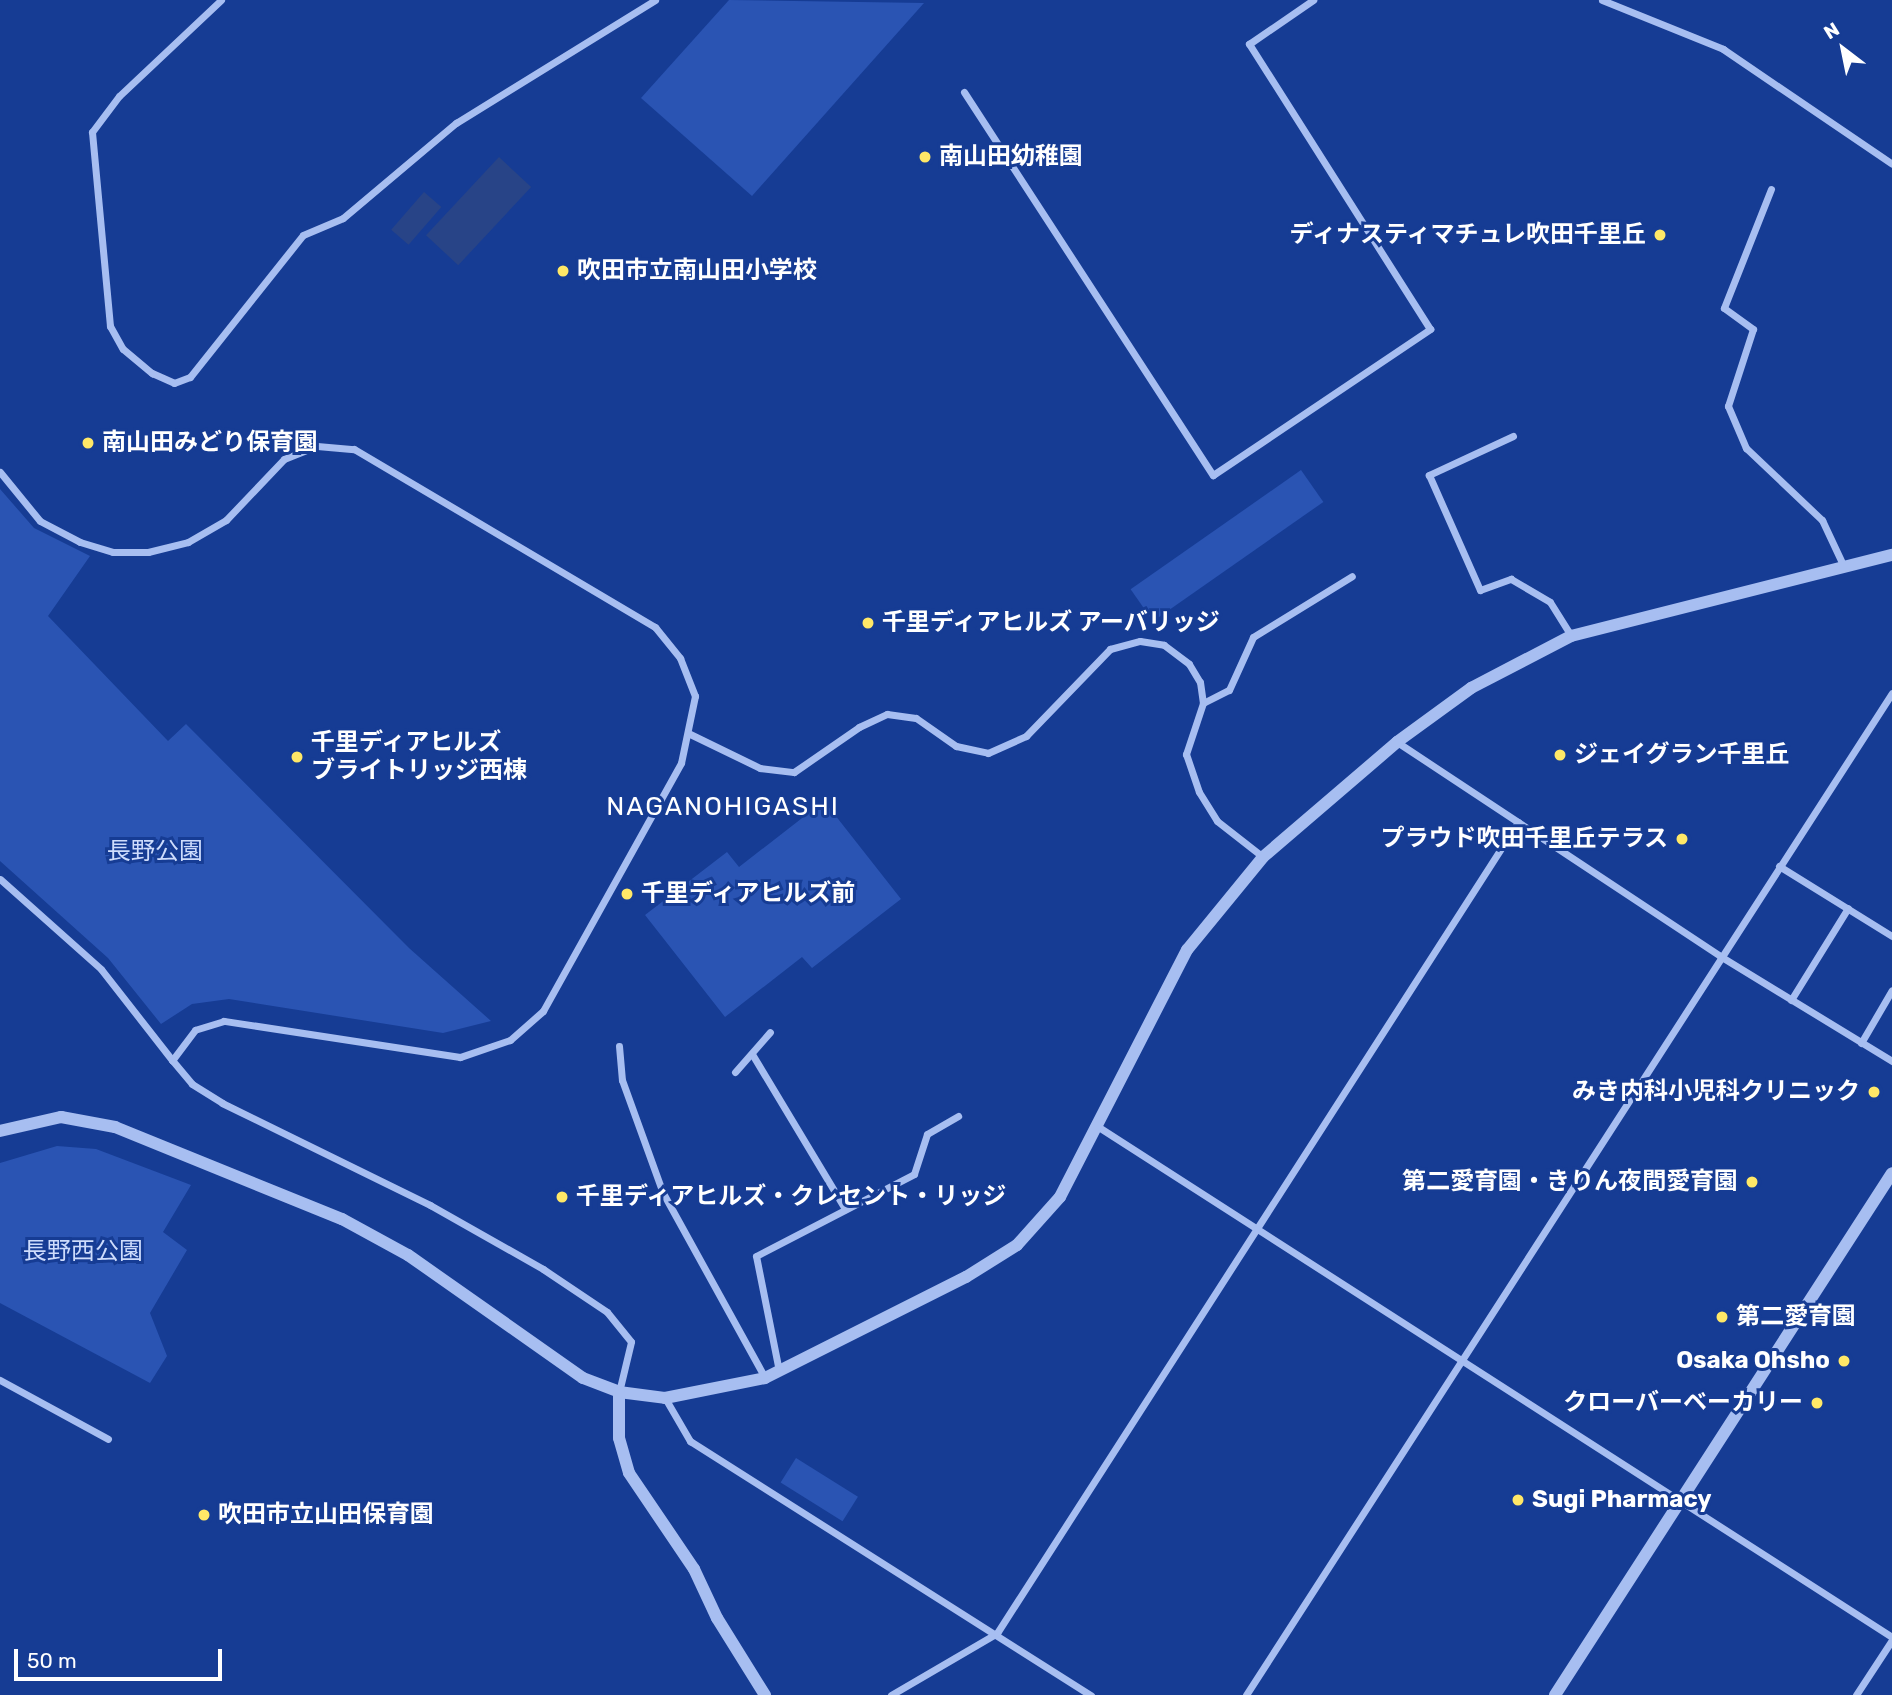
<!DOCTYPE html>
<html>
<head>
<meta charset="utf-8">
<style>
  body { margin:0 }
  #map { position:relative; width:1892px; height:1695px; overflow:hidden; background:#163c94; font-family:Rubik,"Noto Sans JP",sans-serif }
  div>[style] { position:absolute }
  .green>* { inset:0; background:#2a54b3; transform-origin:0 0 }
  .water>* { inset:0; background:#284487; transform-origin:0 0 }
  .minor>* { height:7px; margin:-3.5px; padding:0 3.5px; transform-origin:3.5px; border-radius:3.5px; background:#a7bef1 }
  .tertiary>* { height:12px; margin:-6px; padding:0 6px; transform-origin:6px; border-radius:6px; background:#a7bef1 }
  .dots>* { width:19px; height:19px; translate:-50% -50%; box-sizing:border-box; border:4px solid #163c94; border-radius:50% }
  span { translate:-50% -50%; white-space:nowrap; text-align:center; line-height:1.15; -webkit-text-stroke:6px #163c94; paint-order:stroke }
  .poi-label { font-size:24px; color:#fff; font-weight:700 }
  .left { translate:0 -50%; text-align:left }
  .right { translate:-100% -50%; text-align:right }
  .park-label { font-size:24px; color:#cedcfc }
  .neighbourhood-label { font-size:26px; color:#fff; letter-spacing:2px }
  .north { position:absolute; left:1808px; top:14px; width:70px; height:70px; -webkit-text-stroke:5px #163c94; paint-order:stroke; rotate:328deg; font-size:19px; font-weight:700; line-height:28px; text-align:center; color:#fff }
  .north::after { content:''; display:block; margin:auto; width:24px; height:32px; background:#fff; clip-path:polygon(50% 0,100% 100%,50% 72%,0 100%) }
  .scale { position:absolute; left:14px; top:1649px; width:208px; height:32px; box-sizing:border-box; border:4px solid #fff; border-top:0; padding-left:9px; font-size:21px; line-height:24px; white-space:nowrap; color:#fff; -webkit-text-stroke:5px #163c94; paint-order:stroke }
</style>
</head>
<body>
<div id="map">
  <div class="green">
    <i style="clip-path:polygon(729px 0,924px 3px,752px 196px,641px 98px)"></i>
    <i style="left:1301px;top:470px;width:39px;height:208px;rotate:55deg"></i>
    <i style="clip-path:polygon(0 489px,34px 528px,90px 556px,48px 616px,168px 741px,186px 724px,409px 948px,491px 1021px,443px 1033px,229px 999px,192px 1004px,161px 1024px,108px 958px,0 861px)"></i>
    <i style="clip-path:polygon(824px 801px,901px 899px,812px 968px,802px 957px,725px 1017px,645px 915px,727px 852px,739px 867px)"></i>
    <i style="clip-path:polygon(57px 1146px,96px 1149px,191px 1185px,163px 1232px,187px 1250px,150px 1313px,167px 1356px,150px 1383px,0 1303px,0 1163px)"></i>
    <i style="left:796px;top:1458px;width:73px;height:29px;rotate:32deg"></i>
  </div>
  <div class="water">
    <i style="left:499px;top:157px;width:44px;height:107px;rotate:43deg"></i>
    <i style="left:424px;top:192px;width:23px;height:50px;rotate:41deg"></i>
  </div>
  <div class="minor">
    <i style="left:221px;top:0;width:140px;rotate:136.7deg"></i>
    <i style="left:119px;top:96px;width:45px;rotate:126.9deg"></i>
    <i style="left:92px;top:132px;width:195px;rotate:84.7deg"></i>
    <i style="left:110px;top:326px;width:26px;rotate:61deg"></i>
    <i style="left:123px;top:349px;width:38px;rotate:40deg"></i>
    <i style="left:152px;top:373px;width:24px;rotate:24deg"></i>
    <i style="left:174px;top:383px;width:17px;rotate:-21deg"></i>
    <i style="left:190px;top:377px;width:181px;rotate:-51.5deg"></i>
    <i style="left:303px;top:235px;width:43px;rotate:-23deg"></i>
    <i style="left:343px;top:218px;width:148px;rotate:-40.1deg"></i>
    <i style="left:456px;top:123px;width:234px;rotate:-31.7deg"></i>
    <i style="left:1602px;top:0;width:131px;rotate:22deg"></i>
    <i style="left:1723px;top:49px;width:204px;rotate:34.2deg"></i>
    <i style="left:964px;top:92px;width:457px;rotate:57deg"></i>
    <i style="left:1213px;top:475px;width:262px;rotate:-33.9deg"></i>
    <i style="left:1430px;top:329px;width:338px;rotate:-122.4deg"></i>
    <i style="left:1249px;top:44px;width:78px;rotate:-34.5deg"></i>
    <i style="left:1771px;top:189px;width:128px;rotate:111.6deg"></i>
    <i style="left:1724px;top:308px;width:36px;rotate:36deg"></i>
    <i style="left:1753px;top:329px;width:81px;rotate:108deg"></i>
    <i style="left:1728px;top:406px;width:46px;rotate:66.8deg"></i>
    <i style="left:1746px;top:448px;width:105px;rotate:43.5deg"></i>
    <i style="left:1822px;top:520px;width:52px;rotate:64.9deg"></i>
    <i style="left:1513px;top:436px;width:93px;rotate:155.1deg"></i>
    <i style="left:1429px;top:475px;width:126px;rotate:66.1deg"></i>
    <i style="left:1480px;top:590px;width:33px;rotate:-20deg"></i>
    <i style="left:1511px;top:579px;width:45px;rotate:30.5deg"></i>
    <i style="left:1550px;top:602px;width:40px;rotate:58deg"></i>
    <i style="left:0;top:472px;width:63px;rotate:50.8deg"></i>
    <i style="left:40px;top:521px;width:45px;rotate:27.7deg"></i>
    <i style="left:80px;top:542px;width:34px;rotate:17deg"></i>
    <i style="left:113px;top:552px;width:35px"></i>
    <i style="left:148px;top:552px;width:41px;rotate:-14deg"></i>
    <i style="left:188px;top:542px;width:44px;rotate:-30.1deg"></i>
    <i style="left:226px;top:520px;width:84px;rotate:-46.4deg"></i>
    <i style="left:284px;top:459px;width:35px;rotate:-22deg"></i>
    <i style="left:317px;top:446px;width:37px;rotate:5deg"></i>
    <i style="left:354px;top:449px;width:350px;rotate:30.6deg"></i>
    <i style="left:655px;top:627px;width:40px;rotate:51deg"></i>
    <i style="left:680px;top:658px;width:41px;rotate:68.5deg"></i>
    <i style="left:695px;top:696px;width:68px;rotate:101.8deg"></i>
    <i style="left:681px;top:763px;width:284px;rotate:119.1deg"></i>
    <i style="left:543px;top:1011px;width:44px;rotate:138.7deg"></i>
    <i style="left:510px;top:1040px;width:53px;rotate:161.2deg"></i>
    <i style="left:460px;top:1057px;width:239px;rotate:-171.3deg"></i>
    <i style="left:224px;top:1021px;width:30px;rotate:163deg"></i>
    <i style="left:195px;top:1030px;width:38px;rotate:127deg"></i>
    <i style="left:172px;top:1060px;width:115px;rotate:-128deg"></i>
    <i style="left:101px;top:969px;width:135px;rotate:-138.3deg"></i>
    <i style="left:1203px;top:703px;width:29px;rotate:-27deg"></i>
    <i style="left:1229px;top:690px;width:58px;rotate:-65.6deg"></i>
    <i style="left:1253px;top:637px;width:116px;rotate:-31.6deg"></i>
    <i style="left:690px;top:734px;width:78px;rotate:25.9deg"></i>
    <i style="left:760px;top:768px;width:34px;rotate:7deg"></i>
    <i style="left:794px;top:772px;width:79px;rotate:-34.7deg"></i>
    <i style="left:859px;top:727px;width:31px;rotate:-25deg"></i>
    <i style="left:887px;top:714px;width:29px;rotate:8deg"></i>
    <i style="left:916px;top:718px;width:49px;rotate:35deg"></i>
    <i style="left:956px;top:746px;width:33px;rotate:12deg"></i>
    <i style="left:988px;top:753px;width:42px;rotate:-24.1deg"></i>
    <i style="left:1026px;top:736px;width:121px;rotate:-46deg"></i>
    <i style="left:1110px;top:649px;width:31px;rotate:-15deg"></i>
    <i style="left:1140px;top:641px;width:24px;rotate:9deg"></i>
    <i style="left:1164px;top:645px;width:31px;rotate:37deg"></i>
    <i style="left:1189px;top:664px;width:21px;rotate:59deg"></i>
    <i style="left:1200px;top:682px;width:21px;rotate:82deg"></i>
    <i style="left:1203px;top:703px;width:54px;rotate:108.4deg"></i>
    <i style="left:1186px;top:754px;width:40px;rotate:71.1deg"></i>
    <i style="left:1199px;top:792px;width:34px;rotate:58deg"></i>
    <i style="left:1217px;top:821px;width:58px;rotate:38deg"></i>
    <i style="left:1397px;top:742px;width:387px;rotate:33.5deg"></i>
    <i style="left:1720px;top:956px;width:202px;rotate:31.4deg"></i>
    <i style="left:1779px;top:866px;width:133px;rotate:31.8deg"></i>
    <i style="left:1791px;top:1000px;width:108px;rotate:-58.2deg"></i>
    <i style="left:1861px;top:1043px;width:61px;rotate:-59.7deg"></i>
    <i style="left:619px;top:1046px;width:34px;rotate:85deg"></i>
    <i style="left:622px;top:1080px;width:120px;rotate:70.1deg"></i>
    <i style="left:663px;top:1193px;width:211px;rotate:61.1deg"></i>
    <i style="left:752px;top:1054px;width:181px;rotate:59deg"></i>
    <i style="left:172px;top:1060px;width:31px;rotate:50deg"></i>
    <i style="left:192px;top:1084px;width:36px;rotate:32deg"></i>
    <i style="left:222px;top:1103px;width:232px;rotate:26.1deg"></i>
    <i style="left:430px;top:1205px;width:130px;rotate:29.5deg"></i>
    <i style="left:543px;top:1269px;width:77px;rotate:33.9deg"></i>
    <i style="left:607px;top:1312px;width:38px;rotate:51deg"></i>
    <i style="left:631px;top:1342px;width:51px;rotate:103.5deg"></i>
    <i style="left:735px;top:1072px;width:53px;rotate:-48.8deg"></i>
    <i style="left:1097px;top:1126px;width:945px;rotate:32.73deg"></i>
    <i style="left:779px;top:1371px;width:117px;rotate:-101.3deg"></i>
    <i style="left:756px;top:1256px;width:178px;rotate:-27.4deg"></i>
    <i style="left:914px;top:1174px;width:42px;rotate:-72deg"></i>
    <i style="left:927px;top:1134px;width:36px;rotate:-30deg"></i>
    <i style="left:0;top:1380px;width:123px;rotate:28.6deg"></i>
    <i style="left:665px;top:1398px;width:50px;rotate:59.8deg"></i>
    <i style="left:690px;top:1441px;width:475px;rotate:32.4deg"></i>
    <i style="left:891px;top:1695px;width:123px;rotate:-30.3deg"></i>
    <i style="left:997px;top:1633px;width:964px;rotate:-57.28deg"></i>
    <i style="left:1246px;top:1695px;width:1192px;rotate:-57.19deg"></i>
    <i style="left:1856px;top:1695px;width:66px;rotate:-56.8deg"></i>
  </div>
  <div class="tertiary">
    <i style="left:0;top:1131px;width:63px;rotate:-12.9deg"></i>
    <i style="left:61px;top:1117px;width:55px;rotate:10.5deg"></i>
    <i style="left:115px;top:1127px;width:245px;rotate:22.1deg"></i>
    <i style="left:342px;top:1219px;width:75px;rotate:28.6deg"></i>
    <i style="left:408px;top:1255px;width:214px;rotate:35.1deg"></i>
    <i style="left:583px;top:1378px;width:39px;rotate:21deg"></i>
    <i style="left:619px;top:1392px;width:46px;rotate:7.4deg"></i>
    <i style="left:665px;top:1398px;width:102px;rotate:-11.3deg"></i>
    <i style="left:765px;top:1378px;width:225px;rotate:-26.7deg"></i>
    <i style="left:966px;top:1277px;width:60px;rotate:-32.1deg"></i>
    <i style="left:1017px;top:1245px;width:64px;rotate:-48.1deg"></i>
    <i style="left:1060px;top:1197px;width:278px;rotate:-62.8deg"></i>
    <i style="left:1187px;top:950px;width:120px;rotate:-50.7deg"></i>
    <i style="left:1263px;top:857px;width:177px;rotate:-40.6deg"></i>
    <i style="left:1397px;top:742px;width:92px;rotate:-36.1deg"></i>
    <i style="left:1471px;top:688px;width:113px;rotate:-27.5deg"></i>
    <i style="left:1571px;top:636px;width:331px;rotate:-14.2deg"></i>
    <i style="left:619px;top:1392px;width:46px;rotate:90deg"></i>
    <i style="left:619px;top:1438px;width:36px;rotate:74deg"></i>
    <i style="left:629px;top:1473px;width:116px;rotate:55.9deg"></i>
    <i style="left:694px;top:1569px;width:54px;rotate:64.9deg"></i>
    <i style="left:717px;top:1618px;width:91px;rotate:58.1deg"></i>
    <i style="left:1555px;top:1695px;width:621px;rotate:-57.15deg"></i>
  </div>
  <div class="dots">
    <i style="left:925px;top:157px;background:#ffe867"></i>
    <i style="left:1660px;top:235px;background:#ffe867"></i>
    <i style="left:563px;top:271px;background:#ffe867"></i>
    <i style="left:88px;top:443px;background:#ffe867"></i>
    <i style="left:868px;top:623px;background:#ffe867"></i>
    <i style="left:1560px;top:755px;background:#ffe867"></i>
    <i style="left:297px;top:757px;background:#ffe867"></i>
    <i style="left:1682px;top:839px;background:#ffe867"></i>
    <i style="left:627px;top:894px;background:#ffe867"></i>
    <i style="left:1874px;top:1092px;background:#ffe867"></i>
    <i style="left:1752px;top:1182px;background:#ffe867"></i>
    <i style="left:562px;top:1197px;background:#ffe867"></i>
    <i style="left:1722px;top:1317px;background:#ffe867"></i>
    <i style="left:1844px;top:1361px;background:#ffe867"></i>
    <i style="left:1817px;top:1403px;background:#ffe867"></i>
    <i style="left:1518px;top:1500px;background:#ffe867"></i>
    <i style="left:204px;top:1515px;background:#ffe867"></i>
  </div>
  <div class="poi-label">
    <span class="left" style="left:939px;top:157px">南山田幼稚園</span>
    <span class="right" style="left:1646px;top:235px">ディナスティマチュレ吹田千里丘</span>
    <span class="left" style="left:577px;top:271px">吹田市立南山田小学校</span>
    <span class="left" style="left:102px;top:443px">南山田みどり保育園</span>
    <span class="left" style="left:882px;top:623px">千里ディアヒルズ アーバリッジ</span>
    <span class="left" style="left:311px;top:757px">千里ディアヒルズ<br>ブライトリッジ西棟</span>
    <span class="left" style="left:1574px;top:755px">ジェイグラン千里丘</span>
    <span class="right" style="left:1668px;top:839px">プラウド吹田千里丘テラス</span>
    <span class="left" style="left:641px;top:894px">千里ディアヒルズ前</span>
    <span class="right" style="left:1860px;top:1092px">みき内科小児科クリニック</span>
    <span class="right" style="left:1738px;top:1182px">第二愛育園・きりん夜間愛育園</span>
    <span class="left" style="left:576px;top:1197px">千里ディアヒルズ・クレセント・リッジ</span>
    <span class="left" style="left:1736px;top:1317px">第二愛育園</span>
    <span class="right" style="left:1830px;top:1361px">Osaka Ohsho</span>
    <span class="right" style="left:1803px;top:1403px">クローバーベーカリー</span>
    <span class="left" style="left:1532px;top:1500px">Sugi Pharmacy</span>
    <span class="left" style="left:218px;top:1515px">吹田市立山田保育園</span>
  </div>
  <div class="park-label">
    <span style="left:155px;top:852px">長野公園</span>
    <span style="left:83px;top:1252px">長野西公園</span>
  </div>
  <div class="neighbourhood-label">
    <span style="left:723px;top:807px">NAGANOHIGASHI</span>
  </div>
  <div class="north">N</div>
  <div class="scale">50 m</div>
</div>
</body>
</html>
